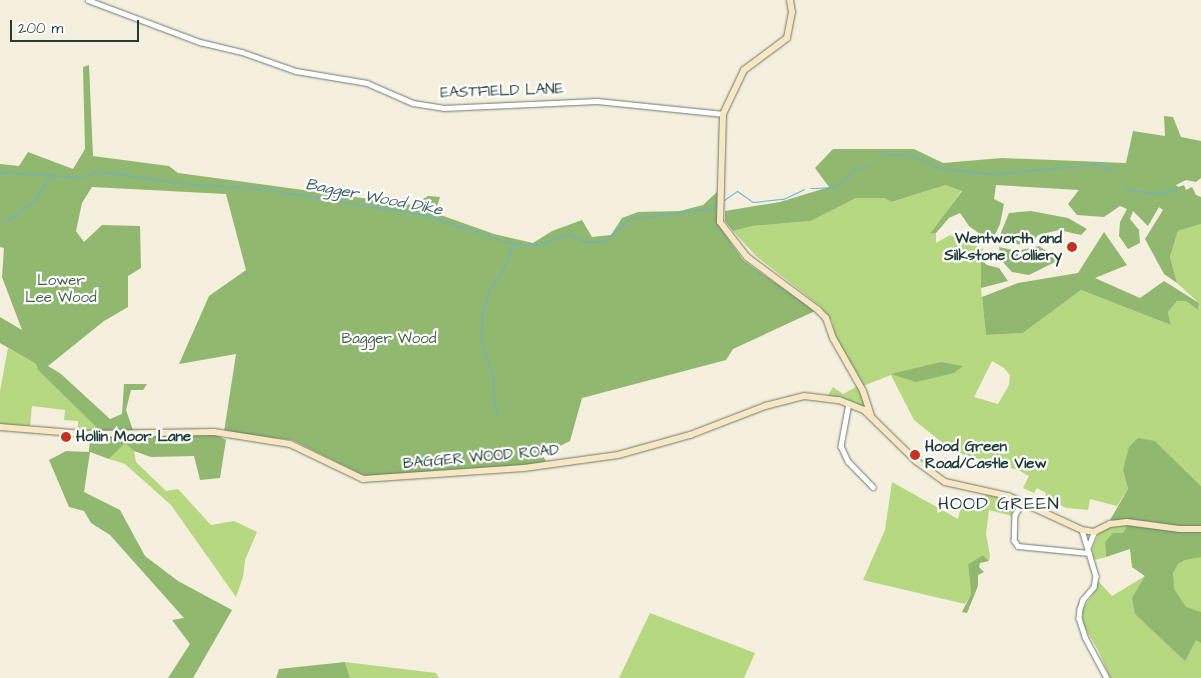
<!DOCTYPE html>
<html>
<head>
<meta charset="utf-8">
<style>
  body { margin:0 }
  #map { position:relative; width:1201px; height:678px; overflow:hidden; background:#f5efdd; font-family:"Architects Daughter",sans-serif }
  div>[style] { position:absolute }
  .green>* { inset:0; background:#b5d881 }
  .forest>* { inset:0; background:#90b86f }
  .stream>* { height:1px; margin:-0.5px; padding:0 0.5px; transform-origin:0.5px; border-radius:0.5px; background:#67b1df }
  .roads { filter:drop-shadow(0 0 1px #6a7b6f) drop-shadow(0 0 1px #6a7b6f) }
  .street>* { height:4.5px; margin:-2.25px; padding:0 2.25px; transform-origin:2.25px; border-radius:2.25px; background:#fff }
  .secondary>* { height:6px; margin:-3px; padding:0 3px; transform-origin:3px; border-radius:3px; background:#f9e7c3 }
  .dots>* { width:14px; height:14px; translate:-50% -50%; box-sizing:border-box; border:2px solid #fff; border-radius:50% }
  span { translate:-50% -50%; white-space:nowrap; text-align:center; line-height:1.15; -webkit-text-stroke:4.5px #fff; paint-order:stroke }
  .street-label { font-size:15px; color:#1f3d34 }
  .poi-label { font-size:15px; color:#1f3d34; font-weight:700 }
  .right { translate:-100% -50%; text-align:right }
  .left { translate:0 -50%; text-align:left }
  .park-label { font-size:15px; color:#446447 }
  .water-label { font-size:16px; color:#356067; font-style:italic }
  .quarter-label { font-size:18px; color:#1f3d34; letter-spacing:1px }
  .scale { position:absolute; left:10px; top:20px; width:129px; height:22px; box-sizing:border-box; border:2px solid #1f3d34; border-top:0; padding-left:6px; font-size:15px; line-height:18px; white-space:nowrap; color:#1f3d34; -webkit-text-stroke:4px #fff; paint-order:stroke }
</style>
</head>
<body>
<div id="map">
  <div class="green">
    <i style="clip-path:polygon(evenodd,946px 185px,962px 190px,931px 234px,936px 233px,936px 243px,950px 235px,983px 249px,981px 288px,986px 335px,1023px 333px,1081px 290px,1171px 325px,1168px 312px,1177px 301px,1186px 301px,1198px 310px,1199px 303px,1177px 283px,1170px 257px,1178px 231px,1201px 224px,1201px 486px,1155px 441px,1127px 459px,1123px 470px,1128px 489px,1117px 506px,1090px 499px,1088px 510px,1067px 508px,1045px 499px,1046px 493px,1037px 488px,1034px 493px,1023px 488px,1029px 476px,1018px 470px,954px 452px,914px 420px,891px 375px,863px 386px,836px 338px,832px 321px,820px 306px,756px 256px,733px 231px,753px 226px,811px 221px,856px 198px,884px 198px,893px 202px,946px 185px,992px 361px,1004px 368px,1010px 375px,1009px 385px,998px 404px,974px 397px,992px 361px)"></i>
    <i style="clip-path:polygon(8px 348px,36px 364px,38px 370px,99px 430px,78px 430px,78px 421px,64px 420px,65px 410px,32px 406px,30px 426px,0 425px,0 391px)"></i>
    <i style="clip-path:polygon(858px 386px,866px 408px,827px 397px,833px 387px,843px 394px)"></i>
    <i style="clip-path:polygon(125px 442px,134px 451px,136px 462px,166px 491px,178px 489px,211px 525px,234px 521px,257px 532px,245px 560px,243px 577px,236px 597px,171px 505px,125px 464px,109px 459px)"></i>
    <i style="clip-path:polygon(892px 482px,958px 519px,961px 507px,977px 510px,978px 507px,982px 508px,986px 494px,1008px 498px,1017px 504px,1012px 516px,989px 510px,986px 534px,990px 556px,989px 561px,983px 555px,968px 564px,971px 594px,965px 604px,863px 580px,885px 530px)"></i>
    <i style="clip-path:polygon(1128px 524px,1123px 534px,1105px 542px,1106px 557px,1094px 560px,1092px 549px,1099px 533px,1109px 527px)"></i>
    <i style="clip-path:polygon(1154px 530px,1201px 532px,1201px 678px,1110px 678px,1098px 650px,1083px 625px,1082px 610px,1097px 588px,1097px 580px,1112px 596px,1145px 576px,1132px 567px)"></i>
    <i style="clip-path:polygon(650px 613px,755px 653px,744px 678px,619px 678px)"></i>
    <i style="clip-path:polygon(345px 662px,436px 673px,439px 678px,350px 678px)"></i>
  </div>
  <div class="forest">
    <i style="clip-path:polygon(89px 65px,93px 156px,169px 166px,178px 173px,413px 205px,428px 196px,440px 197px,435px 213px,494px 234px,533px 243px,552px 231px,582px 220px,592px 237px,611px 235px,622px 218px,638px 212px,680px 211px,703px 205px,717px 192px,717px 223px,743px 260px,815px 311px,733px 349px,726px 360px,582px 398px,570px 441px,558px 447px,548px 446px,541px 453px,546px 461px,524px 466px,365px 476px,292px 440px,224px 432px,236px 354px,179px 364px,209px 296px,246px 270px,226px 194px,92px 187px,82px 203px,76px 231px,84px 242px,102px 225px,140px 226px,141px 268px,128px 276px,128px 307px,104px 321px,48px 366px,61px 374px,110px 419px,122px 414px,124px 384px,147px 384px,143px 390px,131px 390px,126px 410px,135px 436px,214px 434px,226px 440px,220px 478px,200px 480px,194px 456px,151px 457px,134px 451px,125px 443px,109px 459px,90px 452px,84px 492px,120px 510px,145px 556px,178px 581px,232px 610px,193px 678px,168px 678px,190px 644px,172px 620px,184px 618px,110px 535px,91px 523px,84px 511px,69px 507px,49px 460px,66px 451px,89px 452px,90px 437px,99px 436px,99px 430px,38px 370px,36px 364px,0 343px,0 317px,22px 330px,2px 277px,4px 248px,0 247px,0 164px,19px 166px,28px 152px,73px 169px,85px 149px,83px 67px)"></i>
    <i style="clip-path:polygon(1164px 116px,1173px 117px,1181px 137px,1201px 141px,1201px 178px,1196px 182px,1186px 180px,1176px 185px,1178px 187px,1184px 185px,1186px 190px,1192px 187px,1196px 195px,1201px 197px,1201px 224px,1178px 231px,1170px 257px,1177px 283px,1164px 274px,1145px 239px,1163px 210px,1159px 207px,1148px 226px,1133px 211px,1130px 219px,1139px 230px,1140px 243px,1128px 249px,1119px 236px,1120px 222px,1127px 209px,1120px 206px,1104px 217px,1077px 215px,1068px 204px,1079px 190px,996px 185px,994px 199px,1004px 204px,1000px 224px,995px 235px,980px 234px,969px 226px,960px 213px,949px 218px,936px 233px,930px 234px,962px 191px,946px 185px,892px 202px,884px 198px,856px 198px,811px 221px,753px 226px,733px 231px,725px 221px,725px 211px,780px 202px,829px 187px,815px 168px,833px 149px,914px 149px,943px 163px,1002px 158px,1126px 163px,1133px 131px,1165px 136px)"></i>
    <i style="clip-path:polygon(1031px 211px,1068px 218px,1087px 229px,1081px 235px,1059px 230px,1038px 235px,1030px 245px,1002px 243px,1000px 235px,1009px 213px)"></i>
    <i style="clip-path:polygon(1104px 232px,1127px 265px,1095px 278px,1140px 298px,1164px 281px,1199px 303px,1198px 310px,1186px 301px,1177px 301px,1168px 312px,1171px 325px,1081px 290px,1023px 333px,986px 335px,982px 297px,1018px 283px,1078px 273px)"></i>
    <i style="clip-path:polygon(1039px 246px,1059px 260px,1029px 275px,1012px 272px,1001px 260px,999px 247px,1017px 251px)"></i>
    <i style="clip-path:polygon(981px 259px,987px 265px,999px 268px,1008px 281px,981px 288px)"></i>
    <i style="clip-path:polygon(941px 362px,963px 366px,954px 373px,916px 382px,891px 374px)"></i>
    <i style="clip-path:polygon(1138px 438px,1155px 441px,1201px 486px,1201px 526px,1183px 527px,1110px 520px,1128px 489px,1123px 470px,1129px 447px)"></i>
    <i style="clip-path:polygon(1128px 524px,1201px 532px,1201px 557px,1185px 560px,1178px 564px,1173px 573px,1174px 589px,1186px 607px,1201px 612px,1201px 643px,1196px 640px,1185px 661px,1135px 614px,1132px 598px,1145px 576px,1132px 567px,1130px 549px,1106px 557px,1105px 542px,1113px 533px,1123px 533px)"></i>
    <i style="clip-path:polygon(983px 555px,989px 561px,980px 563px,979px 567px,984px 572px,978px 575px,978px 586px,967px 613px,962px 612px,971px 594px,968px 564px)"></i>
    <i style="clip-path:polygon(345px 662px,350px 678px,276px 678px,279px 669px)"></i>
  </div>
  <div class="stream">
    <i style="left:879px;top:154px;width:33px;rotate:2deg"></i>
    <i style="left:912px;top:155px;width:30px;rotate:26deg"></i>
    <i style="left:939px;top:168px;width:53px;rotate:6.5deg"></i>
    <i style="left:992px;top:174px;width:104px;rotate:-5.5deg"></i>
    <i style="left:1096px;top:164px;width:20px;rotate:20deg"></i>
    <i style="left:0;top:172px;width:81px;rotate:3.5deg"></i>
    <i style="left:81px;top:177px;width:17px;rotate:-21deg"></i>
    <i style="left:97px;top:171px;width:85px;rotate:8.1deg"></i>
    <i style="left:181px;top:183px;width:83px;rotate:4.1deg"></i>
    <i style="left:264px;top:189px;width:162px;rotate:9.2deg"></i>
    <i style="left:424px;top:215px;width:94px;rotate:18deg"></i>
    <i style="left:513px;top:244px;width:27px;rotate:2deg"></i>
    <i style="left:540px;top:245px;width:30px;rotate:-23deg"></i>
    <i style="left:568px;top:233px;width:19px;rotate:28deg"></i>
    <i style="left:585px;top:242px;width:19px;rotate:-3deg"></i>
    <i style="left:604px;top:241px;width:33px;rotate:-41deg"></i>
    <i style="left:629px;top:219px;width:84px;rotate:-7.5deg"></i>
    <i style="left:712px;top:208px;width:9px;rotate:-36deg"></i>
    <i style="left:1124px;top:186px;width:6px;rotate:45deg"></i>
    <i style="left:1128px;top:190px;width:31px;rotate:6deg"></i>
    <i style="left:1159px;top:193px;width:17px;rotate:-10deg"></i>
    <i style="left:1176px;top:190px;width:4px;rotate:-76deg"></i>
    <i style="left:810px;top:188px;width:23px;rotate:-2deg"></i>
    <i style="left:833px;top:187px;width:12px;rotate:-31deg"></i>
    <i style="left:843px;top:181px;width:17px;rotate:-45deg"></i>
    <i style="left:855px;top:169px;width:15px;rotate:-16deg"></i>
    <i style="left:724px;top:200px;width:16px;rotate:-35deg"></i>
    <i style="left:737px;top:191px;width:19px;rotate:35deg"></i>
    <i style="left:753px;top:202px;width:30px;rotate:-6deg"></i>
    <i style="left:783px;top:199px;width:23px;rotate:-25deg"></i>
    <i style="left:5px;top:222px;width:36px;rotate:-36deg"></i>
    <i style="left:34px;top:201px;width:31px;rotate:-58deg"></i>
    <i style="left:498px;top:415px;width:13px;rotate:-108deg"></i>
    <i style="left:494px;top:403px;width:26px;rotate:-92deg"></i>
    <i style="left:493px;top:377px;width:39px;rotate:-108deg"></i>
    <i style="left:481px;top:340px;width:24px;rotate:-88deg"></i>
    <i style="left:482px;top:316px;width:27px;rotate:-75deg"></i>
    <i style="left:489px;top:290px;width:23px;rotate:-56deg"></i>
    <i style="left:502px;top:271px;width:28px;rotate:-67deg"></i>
  </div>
  <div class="roads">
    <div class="street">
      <i style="left:88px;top:0;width:120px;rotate:20.6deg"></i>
      <i style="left:200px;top:42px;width:43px;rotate:13.4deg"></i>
      <i style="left:242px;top:52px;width:57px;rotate:19.4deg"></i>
      <i style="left:296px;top:71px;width:72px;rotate:9.6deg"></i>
      <i style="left:367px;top:83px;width:50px;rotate:23.5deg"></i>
      <i style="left:413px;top:103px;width:30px;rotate:9deg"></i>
      <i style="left:443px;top:108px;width:154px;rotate:-2.6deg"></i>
      <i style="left:597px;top:101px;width:127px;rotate:5.9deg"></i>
      <i style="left:849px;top:403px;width:44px;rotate:100.5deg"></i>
      <i style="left:841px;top:446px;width:17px;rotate:65deg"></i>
      <i style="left:848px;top:461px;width:36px;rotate:46deg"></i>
      <i style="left:1023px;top:503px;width:14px;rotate:124deg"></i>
      <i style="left:1015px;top:515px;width:25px;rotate:92deg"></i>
      <i style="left:1014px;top:540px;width:7px;rotate:56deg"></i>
      <i style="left:1018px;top:546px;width:71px;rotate:5.6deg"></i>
      <i style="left:1082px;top:530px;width:48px;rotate:73.1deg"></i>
      <i style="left:1096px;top:576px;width:11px;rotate:100deg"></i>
      <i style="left:1094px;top:587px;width:17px;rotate:130deg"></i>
      <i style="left:1083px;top:600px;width:9px;rotate:108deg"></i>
      <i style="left:1080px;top:609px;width:9px;rotate:96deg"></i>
      <i style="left:1079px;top:618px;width:20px;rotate:72deg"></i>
      <i style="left:1085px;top:637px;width:47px;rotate:61.8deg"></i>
      <i style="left:1088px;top:547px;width:16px;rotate:-68deg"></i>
    </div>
    <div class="secondary">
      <i style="left:790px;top:0;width:12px;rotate:81deg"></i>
      <i style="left:792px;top:12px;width:26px;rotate:101deg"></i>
      <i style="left:787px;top:38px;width:54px;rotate:143.3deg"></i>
      <i style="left:744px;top:70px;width:49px;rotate:115.5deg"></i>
      <i style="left:723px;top:114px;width:108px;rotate:91.6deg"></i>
      <i style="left:720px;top:222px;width:44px;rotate:52.4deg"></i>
      <i style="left:747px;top:257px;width:89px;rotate:36.7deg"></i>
      <i style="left:818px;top:310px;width:11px;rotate:45deg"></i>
      <i style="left:826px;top:318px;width:21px;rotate:71deg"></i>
      <i style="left:833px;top:338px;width:61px;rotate:60.5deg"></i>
      <i style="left:863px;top:391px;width:25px;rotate:72deg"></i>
      <i style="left:0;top:427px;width:85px;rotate:4.7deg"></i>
      <i style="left:85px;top:434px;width:129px;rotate:-0.9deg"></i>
      <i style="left:214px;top:432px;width:77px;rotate:9deg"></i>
      <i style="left:290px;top:444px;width:81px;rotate:25.6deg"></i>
      <i style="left:363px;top:479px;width:161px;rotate:-3.9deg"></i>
      <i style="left:524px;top:468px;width:95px;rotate:-7.9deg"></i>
      <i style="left:618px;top:455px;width:75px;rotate:-15.5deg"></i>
      <i style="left:690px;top:435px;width:80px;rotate:-21.1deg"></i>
      <i style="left:765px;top:406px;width:40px;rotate:-14.4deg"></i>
      <i style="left:804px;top:396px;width:35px;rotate:7deg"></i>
      <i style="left:839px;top:400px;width:27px;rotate:22deg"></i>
      <i style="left:864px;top:410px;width:73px;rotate:44.4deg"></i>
      <i style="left:916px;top:461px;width:36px;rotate:36deg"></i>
      <i style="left:945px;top:482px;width:65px;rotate:12.5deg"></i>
      <i style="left:1008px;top:496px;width:81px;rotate:24.7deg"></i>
      <i style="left:1082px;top:530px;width:12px;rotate:9deg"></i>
      <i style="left:1094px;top:532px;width:18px;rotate:-27deg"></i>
      <i style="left:1110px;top:524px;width:17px;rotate:-7deg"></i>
      <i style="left:1127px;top:522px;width:53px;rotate:7.5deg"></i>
      <i style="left:1180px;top:529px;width:21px"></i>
    </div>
  </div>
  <div class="dots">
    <i style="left:1072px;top:247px;background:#c8321e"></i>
    <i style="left:66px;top:437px;background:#c8321e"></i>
    <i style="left:915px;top:455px;background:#c8321e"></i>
  </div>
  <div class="street-label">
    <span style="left:502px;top:91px;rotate:-2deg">EASTFIELD LANE</span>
    <span style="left:481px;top:457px;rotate:-5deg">BAGGER WOOD ROAD</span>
  </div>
  <div class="poi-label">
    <span class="right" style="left:1062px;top:247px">Wentworth and<br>Silkstone Colliery</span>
    <span class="left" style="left:76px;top:437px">Hollin Moor Lane</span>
    <span class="left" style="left:925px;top:455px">Hood Green<br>Road/Castle View</span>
  </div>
  <div class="park-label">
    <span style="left:61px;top:289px">Lower<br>Lee Wood</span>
    <span style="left:389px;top:339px">Bagger Wood</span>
  </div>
  <div class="water-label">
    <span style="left:374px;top:197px;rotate:11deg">Bagger Wood Dike</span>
  </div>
  <div class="quarter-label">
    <span style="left:999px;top:504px">HOOD GREEN</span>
  </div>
  <div class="scale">200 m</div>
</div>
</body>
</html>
